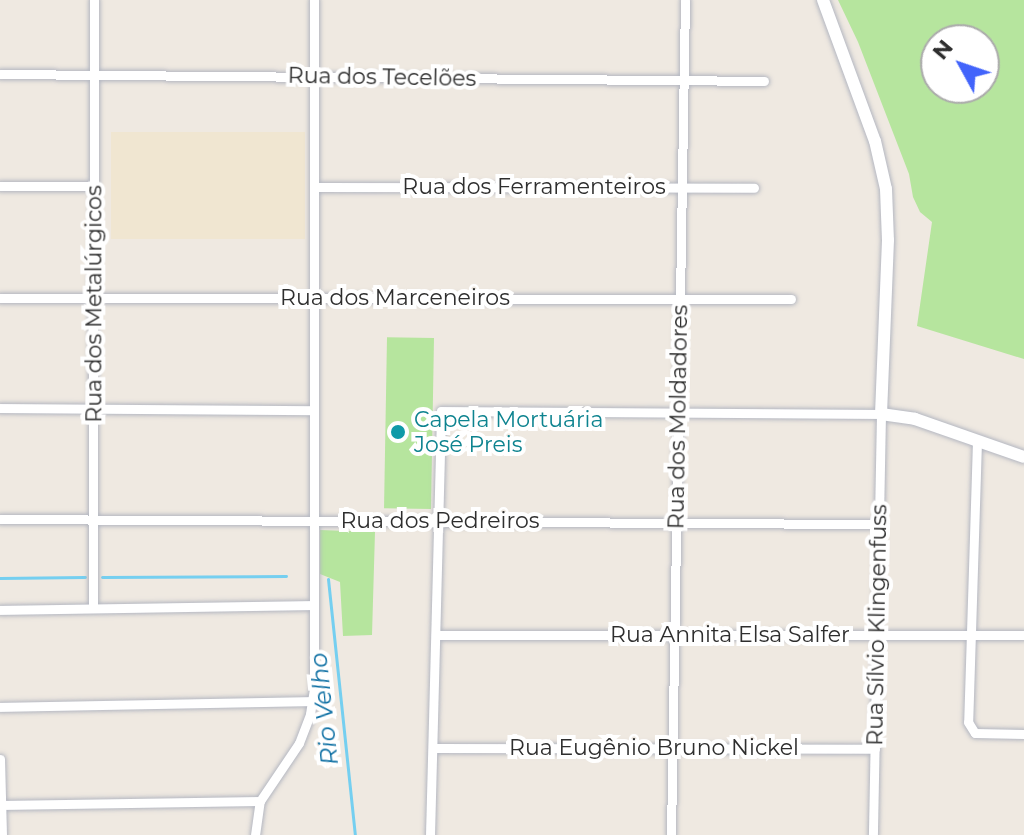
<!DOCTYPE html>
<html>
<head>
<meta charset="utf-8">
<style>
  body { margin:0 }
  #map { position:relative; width:1024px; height:835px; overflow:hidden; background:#efe9e1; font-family:Montserrat,sans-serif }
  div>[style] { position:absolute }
  .education>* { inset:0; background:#f0e6d1; transform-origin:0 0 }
  .green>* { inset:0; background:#b6e59e; transform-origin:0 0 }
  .stream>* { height:3px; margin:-1.5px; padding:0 1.5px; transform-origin:1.5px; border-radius:1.5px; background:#75cff0 }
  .roads { filter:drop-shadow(0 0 2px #b4b7c1) drop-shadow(0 0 2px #b4b7c1) }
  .street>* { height:9px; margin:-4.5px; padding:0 4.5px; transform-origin:4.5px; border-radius:4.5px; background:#fff }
  .secondary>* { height:12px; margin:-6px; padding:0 6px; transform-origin:6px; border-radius:6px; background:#fff }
  .dots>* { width:22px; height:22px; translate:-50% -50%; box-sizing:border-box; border:4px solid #fff; border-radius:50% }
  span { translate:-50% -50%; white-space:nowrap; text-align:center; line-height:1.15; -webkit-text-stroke:8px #fff; paint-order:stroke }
  .street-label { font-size:22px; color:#2e2e2e }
  .culture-label { font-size:22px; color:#0d838f }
  .left { translate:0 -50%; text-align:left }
  .water-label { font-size:24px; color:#0d6fa3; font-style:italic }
  .north { position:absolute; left:920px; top:24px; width:80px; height:80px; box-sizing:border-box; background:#fff; border:2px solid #ababab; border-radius:50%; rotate:310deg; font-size:22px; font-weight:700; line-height:32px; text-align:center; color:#2e2e2e }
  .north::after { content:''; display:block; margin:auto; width:28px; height:36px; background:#4264fb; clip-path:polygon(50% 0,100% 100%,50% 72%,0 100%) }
</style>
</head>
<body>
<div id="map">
  <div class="education">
    <i style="left:111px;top:132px;width:194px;height:107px"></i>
  </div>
  <div class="green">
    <i style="clip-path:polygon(evenodd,838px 0,1024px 0,1024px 359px,917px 326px,932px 222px,920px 212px,913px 197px,909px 174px,858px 42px,838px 0,936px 40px,984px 40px,984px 88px,936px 88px,936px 40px)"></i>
    <i style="left:434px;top:338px;width:171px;height:47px;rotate:91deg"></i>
    <i style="clip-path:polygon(320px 530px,375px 532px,372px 635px,343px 636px,340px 582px,320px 574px)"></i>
  </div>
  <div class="stream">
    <i style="left:102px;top:577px;width:184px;rotate:-0.3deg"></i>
    <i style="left:0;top:578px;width:85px;rotate:-0.7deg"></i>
    <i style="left:328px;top:579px;width:257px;rotate:84deg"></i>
  </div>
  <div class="roads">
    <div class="street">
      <i style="left:0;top:74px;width:764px;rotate:0.52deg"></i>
      <i style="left:0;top:186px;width:94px"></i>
      <i style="left:314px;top:187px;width:440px;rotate:0.1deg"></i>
      <i style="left:0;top:298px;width:791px;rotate:0.07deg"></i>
      <i style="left:0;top:408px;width:313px;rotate:0.4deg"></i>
      <i style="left:977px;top:441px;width:281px;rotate:91.8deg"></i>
      <i style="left:968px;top:722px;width:13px;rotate:58deg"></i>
      <i style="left:975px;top:733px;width:49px;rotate:1.2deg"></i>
      <i style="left:0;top:519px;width:879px;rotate:0.33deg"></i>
      <i style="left:93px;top:608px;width:608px;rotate:-89.91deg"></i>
      <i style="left:0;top:610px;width:312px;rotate:-0.9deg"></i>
      <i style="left:436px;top:635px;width:588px"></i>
      <i style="left:0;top:707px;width:312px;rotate:-1.1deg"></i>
      <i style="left:433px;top:748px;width:442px;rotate:0.1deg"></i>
      <i style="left:0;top:759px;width:76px;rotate:88.5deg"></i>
      <i style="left:0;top:805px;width:260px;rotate:-0.9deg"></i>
      <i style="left:255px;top:835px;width:34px;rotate:-82deg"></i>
      <i style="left:260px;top:801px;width:70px;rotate:-56.1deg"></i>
      <i style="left:299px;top:743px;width:31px;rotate:-69deg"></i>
      <i style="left:310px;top:714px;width:26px;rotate:-81deg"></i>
      <i style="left:314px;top:688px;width:688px;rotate:-90deg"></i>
      <i style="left:430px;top:835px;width:424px;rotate:-88.5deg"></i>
      <i style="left:441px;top:411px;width:440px;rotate:0.4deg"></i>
      <i style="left:881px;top:414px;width:421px;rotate:91.1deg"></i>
      <i style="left:671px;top:835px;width:835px;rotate:-89.04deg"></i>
    </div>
    <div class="secondary">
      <i style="left:823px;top:0;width:150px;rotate:69.8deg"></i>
      <i style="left:875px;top:141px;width:49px;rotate:77.1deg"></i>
      <i style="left:886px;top:189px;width:51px;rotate:87.8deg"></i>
      <i style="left:888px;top:240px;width:174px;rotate:92.3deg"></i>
      <i style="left:881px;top:414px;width:34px;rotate:8deg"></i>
      <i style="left:915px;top:419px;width:115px;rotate:19.2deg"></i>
    </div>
  </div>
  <div class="dots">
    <i style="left:398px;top:432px;background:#0f9aa8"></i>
  </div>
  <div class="street-label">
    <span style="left:382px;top:77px;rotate:1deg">Rua dos Tecelões</span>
    <span style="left:534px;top:187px">Rua dos Ferramenteiros</span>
    <span style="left:395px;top:298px">Rua dos Marceneiros</span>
    <span style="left:94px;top:304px;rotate:-90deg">Rua dos Metalúrgicos</span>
    <span style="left:678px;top:417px;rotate:-89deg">Rua dos Moldadores</span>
    <span style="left:440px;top:521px">Rua dos Pedreiros</span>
    <span style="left:877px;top:625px;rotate:-89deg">Rua Sílvio Klingenfuss</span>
    <span style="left:730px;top:635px">Rua Annita Elsa Salfer</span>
    <span style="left:654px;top:748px">Rua Eugênio Bruno Nickel</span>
  </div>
  <div class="culture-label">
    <span class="left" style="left:414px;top:432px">Capela Mortuária<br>José Preis</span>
  </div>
  <div class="water-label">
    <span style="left:324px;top:709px;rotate:-96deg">Rio Velho</span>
  </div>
  <div class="north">N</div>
</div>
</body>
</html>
